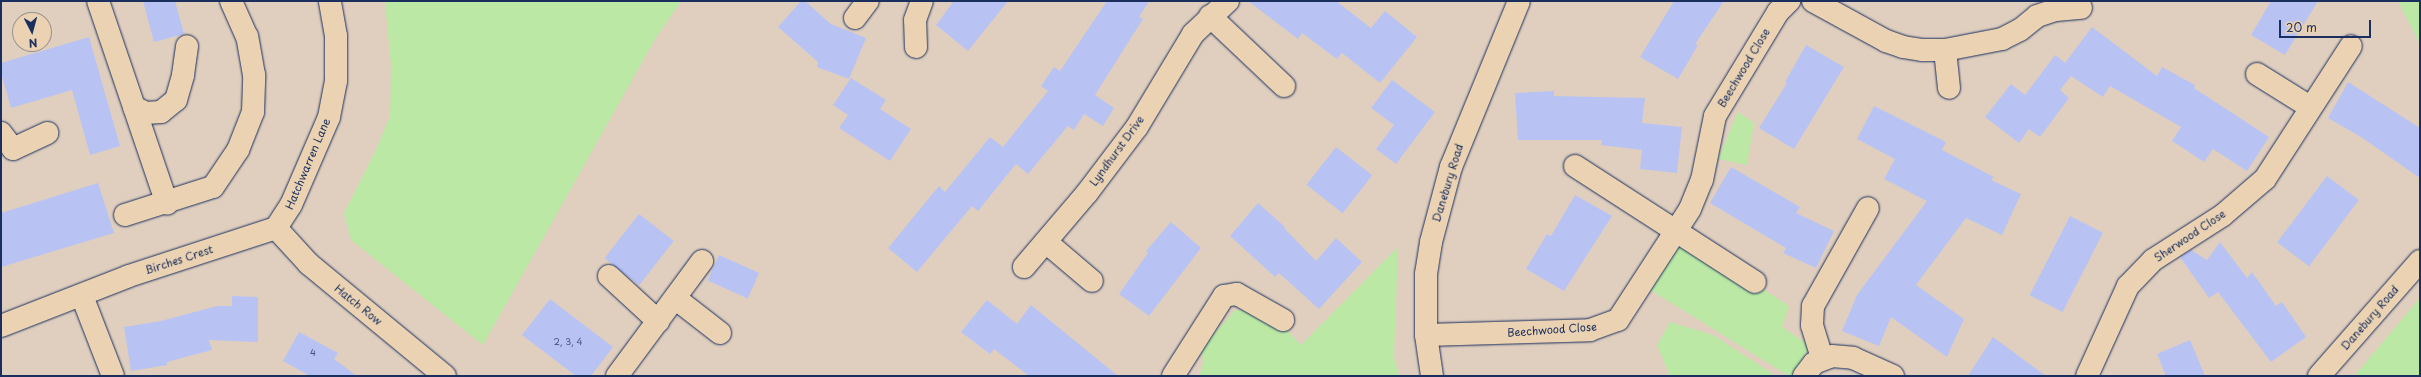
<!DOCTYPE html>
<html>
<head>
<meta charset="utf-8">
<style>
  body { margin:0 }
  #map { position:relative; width:2421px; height:377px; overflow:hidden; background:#e0cfbf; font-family:"Playpen Sans",sans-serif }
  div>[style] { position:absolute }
  .green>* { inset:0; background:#bbe8a5 }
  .building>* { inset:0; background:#b8c3f4; transform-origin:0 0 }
  .roads { filter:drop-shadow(0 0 1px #1b2f5e) drop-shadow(0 0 1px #1b2f5e) }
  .minor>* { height:22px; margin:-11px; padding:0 11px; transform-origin:11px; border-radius:11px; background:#ead2b2 }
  span { translate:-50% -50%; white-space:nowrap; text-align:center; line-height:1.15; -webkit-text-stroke:3px #ead2b2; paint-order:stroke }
  .number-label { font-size:9px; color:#425484 }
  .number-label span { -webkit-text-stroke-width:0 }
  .street-label { font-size:11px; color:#1b2f5e }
  .frame { position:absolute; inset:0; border:2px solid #1b2f5e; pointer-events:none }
  .north { position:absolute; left:12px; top:12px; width:40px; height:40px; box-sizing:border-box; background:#ead2b2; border:1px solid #979190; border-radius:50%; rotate:174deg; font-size:11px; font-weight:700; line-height:16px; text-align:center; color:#1b2f5e }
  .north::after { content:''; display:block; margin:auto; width:14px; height:18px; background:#1b2f5e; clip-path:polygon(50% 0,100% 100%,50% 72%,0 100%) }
  .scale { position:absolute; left:2279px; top:20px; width:92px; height:18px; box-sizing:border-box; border:2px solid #1b2f5e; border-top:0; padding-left:5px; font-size:12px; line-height:14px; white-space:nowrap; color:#1b2f5e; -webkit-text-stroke:3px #ead2b2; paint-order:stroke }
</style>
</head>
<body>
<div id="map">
  <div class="green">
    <i style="clip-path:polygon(385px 1px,681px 1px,654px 41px,483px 345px,351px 240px,344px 213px,375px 152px,390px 116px,391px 66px)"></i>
    <i style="clip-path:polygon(2398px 1px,2420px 1px,2420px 44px)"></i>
    <i style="clip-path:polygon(1738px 112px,1754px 123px,1747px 165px,1718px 159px)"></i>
    <i style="clip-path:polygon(1679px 235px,1789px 306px,1782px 327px,1810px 346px,1793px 376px,1789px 376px,1649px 289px)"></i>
    <i style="clip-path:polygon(1398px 247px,1394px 357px,1399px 376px,1199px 376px,1203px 364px,1202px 348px,1235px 310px,1271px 313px,1301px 345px)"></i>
    <i style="clip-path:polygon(2420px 298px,2420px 376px,2358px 376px,2356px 374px)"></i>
    <i style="clip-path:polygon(1670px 322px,1713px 335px,1773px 374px,1771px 376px,1670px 376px,1657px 345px)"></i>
  </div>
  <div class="building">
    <i style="clip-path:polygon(143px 1px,175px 1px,184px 34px,154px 42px)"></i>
    <i style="clip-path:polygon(801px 1px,805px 1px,831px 24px,866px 38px,849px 79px,817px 67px,818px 62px,778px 27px)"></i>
    <i style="clip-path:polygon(954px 1px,1008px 1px,968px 51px,936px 25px)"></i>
    <i style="clip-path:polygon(1107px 1px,1149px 1px,1139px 17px,1143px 19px,1095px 95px,1114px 108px,1103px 126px,1084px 114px,1074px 130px,1068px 126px,1028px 174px,1016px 164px,978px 211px,972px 206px,917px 272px,888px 248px,939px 186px,945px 192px,990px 137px,1003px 147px,1048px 91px,1041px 86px,1054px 67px,1060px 71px)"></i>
    <i style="clip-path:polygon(1248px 1px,1336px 1px,1371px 28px,1385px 11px,1417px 37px,1380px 83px,1342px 53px,1337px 59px,1302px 33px,1298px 39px)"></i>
    <i style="clip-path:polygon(1674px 1px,1724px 1px,1695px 44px,1698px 45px,1678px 79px,1640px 57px)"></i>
    <i style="clip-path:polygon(2271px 1px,2318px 1px,2285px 55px,2251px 35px)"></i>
    <i style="clip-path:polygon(2092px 27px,2157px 76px,2162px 67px,2195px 85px,2194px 88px,2269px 137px,2247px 171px,2213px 149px,2204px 162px,2172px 141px,2181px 127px,2110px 86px,2103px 97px,2071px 76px,2060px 90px,2069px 98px,2040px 137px,2029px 129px,2019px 143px,1985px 117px,2011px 84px,2025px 95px,2055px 55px,2065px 63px)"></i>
    <i style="clip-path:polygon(89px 37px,120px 146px,90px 155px,72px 90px,11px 108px,1px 73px,1px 63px)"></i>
    <i style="clip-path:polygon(1806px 45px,1844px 67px,1794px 149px,1759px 128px,1787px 83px,1785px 82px)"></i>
    <i style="clip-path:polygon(851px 78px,886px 100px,880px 109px,911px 129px,890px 161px,839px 128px,848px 115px,833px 105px)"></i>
    <i style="clip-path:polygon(1392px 80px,1435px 112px,1396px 164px,1376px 149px,1394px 125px,1371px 108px)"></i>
    <i style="clip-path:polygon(2348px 82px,2420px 128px,2420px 178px,2361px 137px,2328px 118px)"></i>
    <i style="clip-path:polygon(1554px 91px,1554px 96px,1645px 98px,1642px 123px,1682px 127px,1677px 173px,1640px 169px,1642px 150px,1601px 145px,1602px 140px,1518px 140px,1515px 93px)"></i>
    <i style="clip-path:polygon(1874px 106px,1946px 142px,1942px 150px,1994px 177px,1991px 180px,2021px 194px,2002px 235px,1966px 218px,1916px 285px,1964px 319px,1947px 357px,1891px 317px,1879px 346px,1842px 331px,1857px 295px,1927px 201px,1884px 179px,1895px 159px,1857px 139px)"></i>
    <i style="left:1336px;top:147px;width:46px;height:48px;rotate:38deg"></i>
    <i style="clip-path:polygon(1731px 167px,1800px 207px,1796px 213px,1834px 231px,1816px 268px,1783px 253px,1786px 248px,1710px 203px)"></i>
    <i style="left:2327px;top:176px;width:40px;height:83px;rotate:37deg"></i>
    <i style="clip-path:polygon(98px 183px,114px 233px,1px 267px,1px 213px)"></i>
    <i style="clip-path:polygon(1575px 195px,1612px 216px,1564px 291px,1526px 269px,1547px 234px,1551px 236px)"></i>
    <i style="clip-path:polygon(1258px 203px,1285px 227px,1284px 228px,1316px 261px,1336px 238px,1362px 262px,1319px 309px,1279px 273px,1275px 277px,1230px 236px)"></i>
    <i style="left:639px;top:214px;width:44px;height:56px;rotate:38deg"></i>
    <i style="left:2070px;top:216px;width:37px;height:89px;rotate:27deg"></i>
    <i style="clip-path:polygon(1171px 222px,1201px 248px,1149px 316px,1119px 294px,1148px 253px,1146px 251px)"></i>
    <i style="clip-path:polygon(2220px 242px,2247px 278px,2252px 272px,2276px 306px,2282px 302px,2306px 337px,2271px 362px,2218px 292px,2209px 298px,2180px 257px,2191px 250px,2207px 260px)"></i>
    <i style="left:719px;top:255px;width:44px;height:28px;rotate:24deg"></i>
    <i style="clip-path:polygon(232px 296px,258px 297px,258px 342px,209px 340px,212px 350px,167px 362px,167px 365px,131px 371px,124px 327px,161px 321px,217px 306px,232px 306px)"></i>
    <i style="clip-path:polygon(550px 299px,613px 347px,591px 376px,576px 376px,522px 335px)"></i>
    <i style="clip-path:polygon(987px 300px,1017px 324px,1031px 305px,1118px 376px,1029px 376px,994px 349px,990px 354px,961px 332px)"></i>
    <i style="clip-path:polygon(299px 332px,338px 353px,334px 359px,357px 376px,310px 376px,283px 361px)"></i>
    <i style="clip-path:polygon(1993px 337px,2046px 376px,1968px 376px)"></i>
    <i style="clip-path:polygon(2190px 340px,2205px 376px,2166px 376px,2157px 354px)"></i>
  </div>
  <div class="roads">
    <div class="minor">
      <i style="left:98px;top:1px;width:214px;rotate:71.2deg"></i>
      <i style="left:1813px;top:1px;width:83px;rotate:28.7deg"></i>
      <i style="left:1886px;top:41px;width:18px;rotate:19deg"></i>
      <i style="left:1903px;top:47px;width:20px;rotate:9deg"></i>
      <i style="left:1923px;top:50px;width:22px"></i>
      <i style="left:1945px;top:50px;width:58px;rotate:-10.9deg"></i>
      <i style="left:2002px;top:39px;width:20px;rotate:-27deg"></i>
      <i style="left:2020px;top:30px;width:22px;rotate:-39deg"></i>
      <i style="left:2037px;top:16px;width:20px;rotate:-18deg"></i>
      <i style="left:2056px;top:10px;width:25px;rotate:-5deg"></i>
      <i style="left:1210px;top:16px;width:102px;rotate:43.4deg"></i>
      <i style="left:855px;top:18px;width:21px;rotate:-53deg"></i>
      <i style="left:916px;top:47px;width:27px;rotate:-92deg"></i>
      <i style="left:915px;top:20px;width:20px;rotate:-70deg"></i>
      <i style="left:1945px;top:50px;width:38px;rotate:84deg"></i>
      <i style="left:2257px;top:74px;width:62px;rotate:31.9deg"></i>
      <i style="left:134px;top:107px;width:13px;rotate:27deg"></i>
      <i style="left:146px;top:113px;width:15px;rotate:-4deg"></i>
      <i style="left:161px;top:112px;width:19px;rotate:-39deg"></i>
      <i style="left:176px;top:100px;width:26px;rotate:-74deg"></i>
      <i style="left:183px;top:75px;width:29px;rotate:-82deg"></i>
      <i style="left:1px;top:133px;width:20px;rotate:53deg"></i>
      <i style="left:13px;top:149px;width:38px;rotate:-25deg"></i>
      <i style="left:1575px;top:166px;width:214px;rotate:32.8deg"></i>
      <i style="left:125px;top:215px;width:92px;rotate:-17.7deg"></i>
      <i style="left:213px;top:187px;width:45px;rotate:-56deg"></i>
      <i style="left:238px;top:150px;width:41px;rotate:-68.5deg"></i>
      <i style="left:253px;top:112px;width:37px;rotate:-88deg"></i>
      <i style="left:254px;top:75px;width:39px;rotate:-100deg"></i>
      <i style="left:247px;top:37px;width:39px;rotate:-114deg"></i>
      <i style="left:276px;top:228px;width:27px;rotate:-57deg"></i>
      <i style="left:291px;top:205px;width:96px;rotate:-66.6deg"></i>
      <i style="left:329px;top:117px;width:37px;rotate:-79deg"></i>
      <i style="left:336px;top:81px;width:45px;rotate:-90deg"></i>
      <i style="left:336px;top:36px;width:36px;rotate:-100deg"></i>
      <i style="left:276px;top:228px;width:49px;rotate:47.5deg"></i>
      <i style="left:309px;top:264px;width:176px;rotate:39.5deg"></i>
      <i style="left:1046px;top:242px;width:60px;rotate:40.3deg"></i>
      <i style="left:1024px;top:267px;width:97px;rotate:-49.6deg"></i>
      <i style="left:1087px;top:193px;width:83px;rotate:-52.9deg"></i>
      <i style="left:1137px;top:127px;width:109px;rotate:-58.9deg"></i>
      <i style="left:1193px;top:34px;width:48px;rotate:-43.3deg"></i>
      <i style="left:609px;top:276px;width:67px;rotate:42.6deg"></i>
      <i style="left:82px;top:296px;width:86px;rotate:68.8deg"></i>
      <i style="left:675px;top:298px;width:57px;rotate:37.9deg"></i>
      <i style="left:1px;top:326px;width:137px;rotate:-21.3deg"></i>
      <i style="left:129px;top:276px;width:155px;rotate:-18.1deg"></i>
      <i style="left:1426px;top:335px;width:164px;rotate:-1.7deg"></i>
      <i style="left:1590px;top:330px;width:30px;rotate:-20deg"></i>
      <i style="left:1618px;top:320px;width:132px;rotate:-57deg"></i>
      <i style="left:1690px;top:209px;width:31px;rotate:-68deg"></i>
      <i style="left:1702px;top:180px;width:65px;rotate:-78.5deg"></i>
      <i style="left:1715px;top:116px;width:122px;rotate:-58.8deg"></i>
      <i style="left:1778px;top:12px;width:16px;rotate:-45deg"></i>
      <i style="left:1822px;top:358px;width:34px;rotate:-107deg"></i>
      <i style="left:1812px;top:325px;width:19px;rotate:-87deg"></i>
      <i style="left:1813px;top:306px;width:112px;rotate:-60.7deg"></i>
      <i style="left:617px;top:376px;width:143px;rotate:-53.5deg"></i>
      <i style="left:1173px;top:376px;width:95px;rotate:-57.5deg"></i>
      <i style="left:1224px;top:296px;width:13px;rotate:-9deg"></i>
      <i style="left:1237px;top:294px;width:53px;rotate:29.5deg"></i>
      <i style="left:1432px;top:376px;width:41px;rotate:-98.3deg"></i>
      <i style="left:1426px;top:335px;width:61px;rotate:-90deg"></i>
      <i style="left:1426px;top:274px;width:32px;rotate:-81deg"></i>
      <i style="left:1431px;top:242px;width:78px;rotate:-75.1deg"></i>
      <i style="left:1451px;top:167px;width:179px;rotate:-67.7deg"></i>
      <i style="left:1804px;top:376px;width:16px;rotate:-52deg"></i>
      <i style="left:1814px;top:363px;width:19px;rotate:-21deg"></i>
      <i style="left:1832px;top:356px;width:21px;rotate:5deg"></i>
      <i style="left:1853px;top:358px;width:44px;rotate:24.2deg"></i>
      <i style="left:2087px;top:376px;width:99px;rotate:-65.5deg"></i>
      <i style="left:2128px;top:286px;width:36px;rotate:-46deg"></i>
      <i style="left:2153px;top:260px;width:83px;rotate:-32.7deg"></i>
      <i style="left:2223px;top:215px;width:55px;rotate:-40.6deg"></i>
      <i style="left:2265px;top:179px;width:158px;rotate:-57.1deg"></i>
      <i style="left:2319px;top:376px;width:153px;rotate:-48.7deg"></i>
    </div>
  </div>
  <div class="number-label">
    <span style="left:568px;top:341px">2, 3, 4</span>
    <span style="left:313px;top:352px">4</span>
  </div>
  <div class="street-label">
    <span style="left:1744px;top:68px;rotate:-59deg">Beechwood Close</span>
    <span style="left:1117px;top:151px;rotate:-54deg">Lyndhurst Drive</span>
    <span style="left:308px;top:164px;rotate:-67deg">Hatchwarren Lane</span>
    <span style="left:1448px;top:183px;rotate:-73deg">Danebury Road</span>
    <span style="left:2190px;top:236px;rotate:-34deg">Sherwood Close</span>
    <span style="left:179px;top:260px;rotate:-18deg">Birches Crest</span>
    <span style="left:358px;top:305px;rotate:39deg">Hatch Row</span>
    <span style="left:2370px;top:318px;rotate:-49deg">Danebury Road</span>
    <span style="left:1552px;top:330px;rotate:-4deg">Beechwood Close</span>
  </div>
  <div class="frame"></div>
  <div class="north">N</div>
  <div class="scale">20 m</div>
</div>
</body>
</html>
